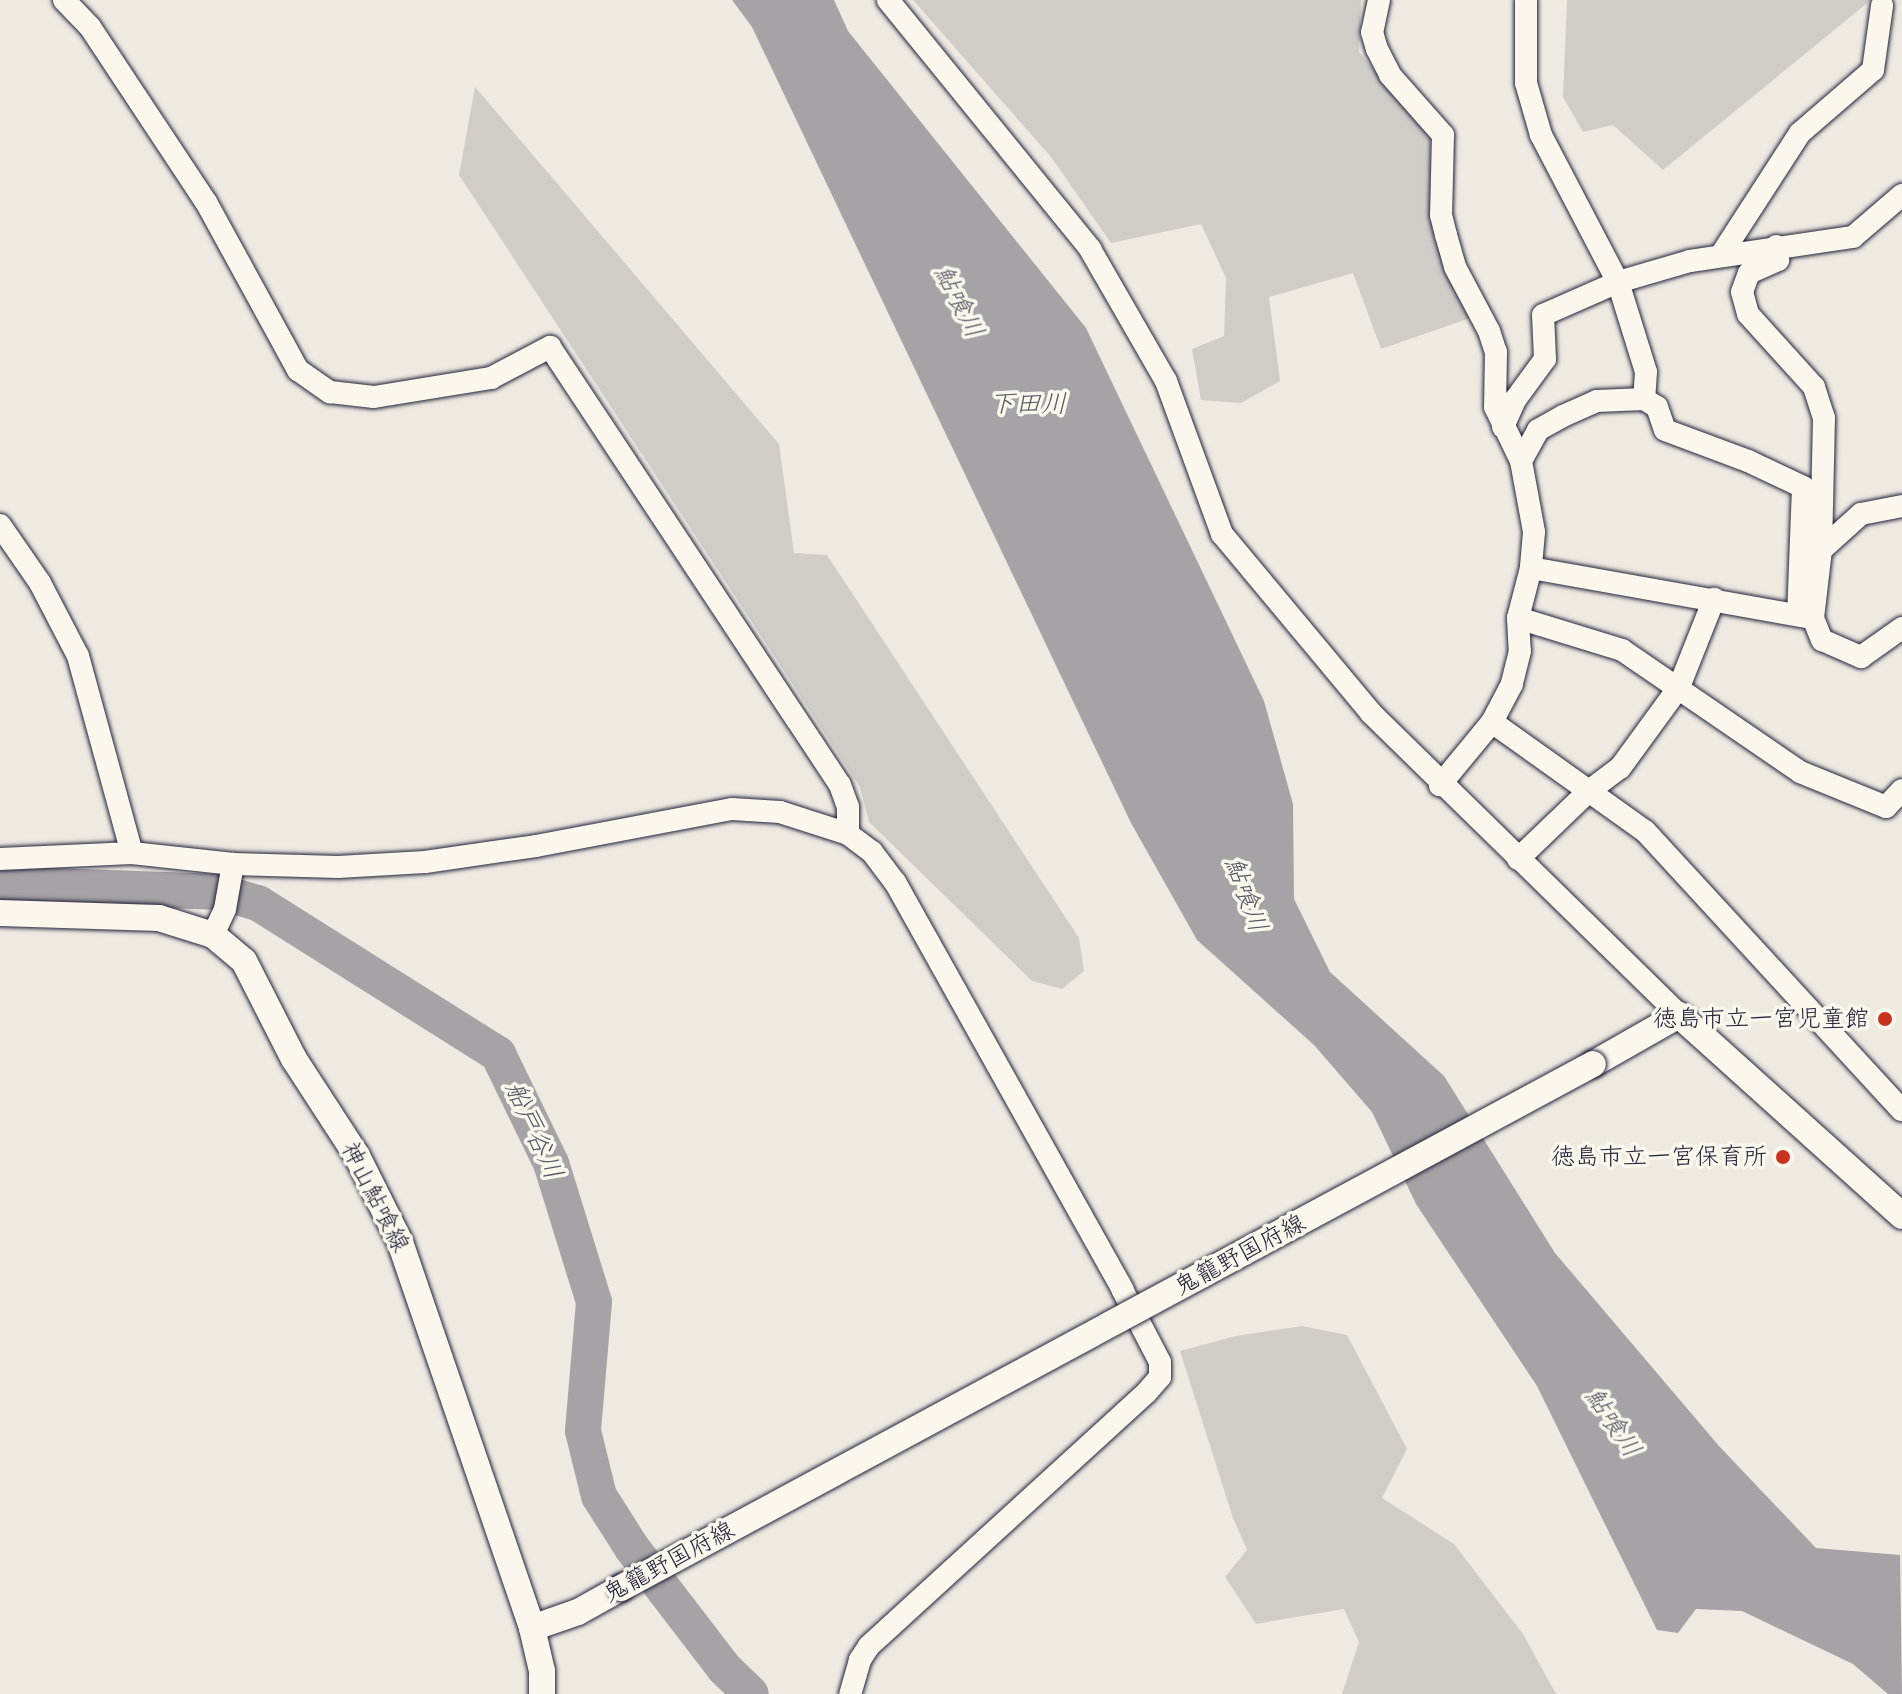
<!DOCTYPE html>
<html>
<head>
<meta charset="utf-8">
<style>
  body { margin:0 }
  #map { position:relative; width:1902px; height:1694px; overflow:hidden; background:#eeeae2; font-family:Pangolin,"Klee One",sans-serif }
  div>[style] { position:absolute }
  .green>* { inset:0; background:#d0cdc9 }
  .water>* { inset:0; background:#a6a3a7 }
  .river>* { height:36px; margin:-18px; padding:0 18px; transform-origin:18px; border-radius:18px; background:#a6a3a7 }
  .roads { filter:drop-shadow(0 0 2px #22223b) drop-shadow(0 0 2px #22223b) }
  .minor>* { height:22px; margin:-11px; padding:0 11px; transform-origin:11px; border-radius:11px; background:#fbf7ec }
  .major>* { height:26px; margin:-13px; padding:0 13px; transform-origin:13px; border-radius:13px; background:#fbf7ec }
  .bridges { filter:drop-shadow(0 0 2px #22223b) drop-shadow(0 0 2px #22223b) }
  .major-bridge>* { height:26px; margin:-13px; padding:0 13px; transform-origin:13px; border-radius:13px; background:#fbf7ec }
  .dots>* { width:22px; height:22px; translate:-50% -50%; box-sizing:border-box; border:4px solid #fbf7ec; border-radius:50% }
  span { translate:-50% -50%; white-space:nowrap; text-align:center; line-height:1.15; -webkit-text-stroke:7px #fbf7ec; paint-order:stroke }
  .poi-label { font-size:24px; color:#22223b }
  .right { translate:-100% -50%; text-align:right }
  .street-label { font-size:24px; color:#22223b }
  .water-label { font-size:26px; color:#575666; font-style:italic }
</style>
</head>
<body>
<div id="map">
  <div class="green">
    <i style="clip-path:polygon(913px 0,1361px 0,1359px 52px,1430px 136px,1432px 225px,1473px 317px,1381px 349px,1353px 273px,1269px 297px,1280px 381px,1241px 403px,1201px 400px,1192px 349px,1224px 336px,1226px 278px,1201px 224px,1111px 243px,1051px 157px)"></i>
    <i style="clip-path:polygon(1567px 0,1871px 0,1663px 170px,1613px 125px,1583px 132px,1563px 97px)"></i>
    <i style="clip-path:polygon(475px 87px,779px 444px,794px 553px,827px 555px,1079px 938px,1084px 971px,1062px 989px,1032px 981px,869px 822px,860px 787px,459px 175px)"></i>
    <i style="clip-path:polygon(1302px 1326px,1347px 1335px,1407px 1449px,1382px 1498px,1454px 1544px,1523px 1634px,1556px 1694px,1342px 1694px,1359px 1642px,1344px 1609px,1256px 1624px,1225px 1577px,1247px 1550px,1233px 1518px,1180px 1351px,1236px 1336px)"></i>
  </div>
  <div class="water">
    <i style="clip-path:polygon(732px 0,834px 0,848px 31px,1086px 328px,1264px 701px,1293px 804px,1294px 899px,1330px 972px,1444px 1076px,1555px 1253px,1719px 1446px,1816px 1548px,1900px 1555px,1902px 1694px,1888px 1694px,1853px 1664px,1742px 1611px,1696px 1609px,1678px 1633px,1657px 1630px,1537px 1386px,1416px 1204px,1372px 1112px,1314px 1045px,1197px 940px,1131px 823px,752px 27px)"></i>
  </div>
  <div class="river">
    <i style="left:0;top:884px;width:221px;rotate:2.1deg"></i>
    <i style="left:221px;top:892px;width:39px;rotate:17deg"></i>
    <i style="left:258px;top:903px;width:284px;rotate:32.2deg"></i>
    <i style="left:498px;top:1054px;width:121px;rotate:64.1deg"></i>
    <i style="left:551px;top:1163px;width:145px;rotate:72.8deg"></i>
    <i style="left:594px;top:1302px;width:129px;rotate:94.9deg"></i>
    <i style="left:583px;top:1431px;width:67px;rotate:76.2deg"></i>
    <i style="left:599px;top:1496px;width:62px;rotate:57.6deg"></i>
    <i style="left:632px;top:1548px;width:151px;rotate:52.5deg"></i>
    <i style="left:724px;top:1668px;width:37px;rotate:44deg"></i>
  </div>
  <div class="roads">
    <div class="minor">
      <i style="left:64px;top:0;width:37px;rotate:46deg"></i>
      <i style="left:90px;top:27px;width:210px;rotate:56.5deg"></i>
      <i style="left:206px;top:202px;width:192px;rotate:61.3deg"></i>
      <i style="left:298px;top:370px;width:39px;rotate:35deg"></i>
      <i style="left:330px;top:392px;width:44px;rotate:6.5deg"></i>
      <i style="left:374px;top:397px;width:119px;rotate:-9.2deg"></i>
      <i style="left:491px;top:378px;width:67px;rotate:-27.7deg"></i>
      <i style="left:550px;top:347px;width:525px;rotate:56.49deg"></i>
      <i style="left:840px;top:785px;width:23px;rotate:70deg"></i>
      <i style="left:848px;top:807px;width:27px;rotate:90deg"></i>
      <i style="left:888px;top:0;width:321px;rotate:50.9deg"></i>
      <i style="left:1090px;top:249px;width:152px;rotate:60.1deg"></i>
      <i style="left:1166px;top:381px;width:163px;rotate:69.9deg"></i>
      <i style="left:1222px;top:534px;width:233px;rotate:50.2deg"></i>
      <i style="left:1371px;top:713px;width:431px;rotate:44.4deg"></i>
      <i style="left:1379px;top:0;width:33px;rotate:102deg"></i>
      <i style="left:1372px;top:32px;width:18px;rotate:74deg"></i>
      <i style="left:1377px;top:49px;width:29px;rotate:63deg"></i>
      <i style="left:1390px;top:75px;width:80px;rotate:48.5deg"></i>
      <i style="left:1443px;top:135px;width:80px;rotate:91.4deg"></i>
      <i style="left:1441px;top:215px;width:21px;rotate:76deg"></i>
      <i style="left:1446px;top:235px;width:33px;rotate:74deg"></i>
      <i style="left:1455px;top:267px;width:72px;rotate:62deg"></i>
      <i style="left:1489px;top:331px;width:22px;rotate:72deg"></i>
      <i style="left:1496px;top:352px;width:55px;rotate:91deg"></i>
      <i style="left:1495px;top:407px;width:60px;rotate:64.3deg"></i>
      <i style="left:1521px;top:461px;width:72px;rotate:79.6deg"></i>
      <i style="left:1534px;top:532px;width:36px;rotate:95deg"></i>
      <i style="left:1531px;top:568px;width:52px;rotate:104.6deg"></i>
      <i style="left:1518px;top:618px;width:33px;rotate:87deg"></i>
      <i style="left:1520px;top:651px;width:34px;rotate:104deg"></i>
      <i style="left:1512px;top:684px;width:43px;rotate:117.8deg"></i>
      <i style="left:1492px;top:722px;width:82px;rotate:129.5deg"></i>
      <i style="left:1526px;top:0;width:83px;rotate:90deg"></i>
      <i style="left:1526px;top:83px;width:54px;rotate:73.9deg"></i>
      <i style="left:1541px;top:135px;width:166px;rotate:62.4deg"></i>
      <i style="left:1618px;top:282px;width:94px;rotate:72.7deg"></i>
      <i style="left:1646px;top:372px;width:27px;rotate:94deg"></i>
      <i style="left:1721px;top:255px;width:145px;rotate:-57.1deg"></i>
      <i style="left:1800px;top:133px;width:96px;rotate:-40.8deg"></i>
      <i style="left:1873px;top:70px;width:65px;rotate:-82deg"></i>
      <i style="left:1503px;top:427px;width:30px;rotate:-66deg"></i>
      <i style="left:1515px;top:400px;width:51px;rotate:-53.8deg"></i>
      <i style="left:1545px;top:359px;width:44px;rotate:-92.6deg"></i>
      <i style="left:1543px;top:315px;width:82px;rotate:-23.7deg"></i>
      <i style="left:1618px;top:282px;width:75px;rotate:-16.3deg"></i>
      <i style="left:1690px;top:261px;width:165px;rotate:-8.4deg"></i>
      <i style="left:1853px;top:237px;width:65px;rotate:-40.6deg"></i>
      <i style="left:1521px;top:461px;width:35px;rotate:-61deg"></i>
      <i style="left:1538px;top:430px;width:29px;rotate:-29deg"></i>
      <i style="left:1563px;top:416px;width:37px;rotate:-24deg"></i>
      <i style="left:1597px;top:401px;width:47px;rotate:-2.4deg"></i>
      <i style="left:1644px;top:399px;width:15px;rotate:32deg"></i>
      <i style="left:1657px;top:407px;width:24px;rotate:71deg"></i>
      <i style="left:1665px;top:430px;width:89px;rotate:20.5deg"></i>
      <i style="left:1748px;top:461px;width:61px;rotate:25.3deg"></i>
      <i style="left:1803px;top:487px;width:128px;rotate:92.2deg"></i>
      <i style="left:0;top:525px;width:70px;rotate:55.4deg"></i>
      <i style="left:40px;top:583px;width:82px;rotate:62.5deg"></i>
      <i style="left:78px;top:656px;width:204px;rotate:74.7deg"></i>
      <i style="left:132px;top:853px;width:102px;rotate:6.2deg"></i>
      <i style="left:233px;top:864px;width:105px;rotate:1.6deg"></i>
      <i style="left:338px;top:867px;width:87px;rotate:-3.3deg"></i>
      <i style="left:425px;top:862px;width:112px;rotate:-8.2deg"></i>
      <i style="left:536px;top:846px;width:199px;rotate:-10.7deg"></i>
      <i style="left:732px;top:809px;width:48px;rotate:3.6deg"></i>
      <i style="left:780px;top:812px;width:71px;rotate:17.9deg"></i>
      <i style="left:848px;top:834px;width:30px;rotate:37deg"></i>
      <i style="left:872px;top:852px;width:38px;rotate:53deg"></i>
      <i style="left:895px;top:882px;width:466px;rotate:60.8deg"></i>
      <i style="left:1122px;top:1289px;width:82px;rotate:62.5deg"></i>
      <i style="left:1160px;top:1362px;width:15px;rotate:90deg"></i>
      <i style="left:1160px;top:1377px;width:21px;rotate:131deg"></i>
      <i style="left:1146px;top:1393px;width:375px;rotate:137.6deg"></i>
      <i style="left:869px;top:1646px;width:17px;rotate:123deg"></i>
      <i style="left:860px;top:1660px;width:35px;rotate:106deg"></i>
      <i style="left:1821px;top:550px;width:54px;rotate:-42deg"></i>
      <i style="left:1861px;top:514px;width:42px;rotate:-11deg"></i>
      <i style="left:1531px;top:568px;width:286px;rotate:10.1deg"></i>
      <i style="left:1813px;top:618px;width:68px;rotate:-83.3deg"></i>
      <i style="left:1821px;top:550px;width:132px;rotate:-88.7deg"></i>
      <i style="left:1824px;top:418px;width:33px;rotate:-108deg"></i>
      <i style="left:1814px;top:387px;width:98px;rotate:-132.1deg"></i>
      <i style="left:1748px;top:314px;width:23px;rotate:-105deg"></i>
      <i style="left:1742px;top:292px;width:20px;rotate:-70deg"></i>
      <i style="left:1749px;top:273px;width:32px;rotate:-24deg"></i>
      <i style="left:1778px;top:260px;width:14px;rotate:-98deg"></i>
      <i style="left:1518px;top:618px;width:109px;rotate:17.1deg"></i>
      <i style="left:1622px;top:650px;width:216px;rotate:34.4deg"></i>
      <i style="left:1800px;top:772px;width:93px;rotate:22.1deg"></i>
      <i style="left:1886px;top:807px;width:23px;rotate:-47deg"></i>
      <i style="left:1813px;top:618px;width:24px;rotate:68deg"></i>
      <i style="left:1822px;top:640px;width:43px;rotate:23.6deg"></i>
      <i style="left:1861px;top:657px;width:50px;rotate:-35.3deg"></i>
      <i style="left:1492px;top:722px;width:188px;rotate:35.5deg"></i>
      <i style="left:1645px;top:831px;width:379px;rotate:47.4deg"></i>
      <i style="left:0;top:859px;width:132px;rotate:-2.6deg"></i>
      <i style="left:1518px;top:859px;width:98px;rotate:-43.8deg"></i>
      <i style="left:1589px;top:791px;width:39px;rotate:-37deg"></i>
      <i style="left:1620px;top:768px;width:100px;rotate:-53.9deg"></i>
      <i style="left:1679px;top:687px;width:95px;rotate:-68.3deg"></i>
      <i style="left:213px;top:935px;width:29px;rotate:-65deg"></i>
      <i style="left:225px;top:909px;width:46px;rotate:-79.9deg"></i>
    </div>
    <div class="major">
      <i style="left:0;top:913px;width:159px;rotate:1.8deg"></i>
      <i style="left:159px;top:918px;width:57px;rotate:17.5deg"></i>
      <i style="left:213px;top:935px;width:40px;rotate:40deg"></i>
      <i style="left:244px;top:961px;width:110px;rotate:63deg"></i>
      <i style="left:294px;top:1059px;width:116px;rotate:57deg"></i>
      <i style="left:357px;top:1156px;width:96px;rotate:63.4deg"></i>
      <i style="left:400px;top:1242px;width:408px;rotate:71.1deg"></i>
      <i style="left:532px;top:1628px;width:44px;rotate:76.9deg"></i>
      <i style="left:542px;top:1671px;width:23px;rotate:90deg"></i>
      <i style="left:1593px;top:1064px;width:99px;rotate:-29.7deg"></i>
      <i style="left:1679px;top:1015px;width:300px;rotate:42deg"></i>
      <i style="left:532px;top:1628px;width:49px;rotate:-19.2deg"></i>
      <i style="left:578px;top:1612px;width:49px;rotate:-29.2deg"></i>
    </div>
  </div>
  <div class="bridges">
    <div class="major-bridge">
      <i style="left:621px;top:1588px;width:1104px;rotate:-28.33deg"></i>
    </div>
  </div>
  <div class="dots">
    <i style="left:1885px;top:1019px;background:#c8321e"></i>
    <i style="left:1783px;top:1157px;background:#c8321e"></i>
  </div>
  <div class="poi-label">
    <span class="right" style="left:1869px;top:1019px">徳島市立一宮児童館</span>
    <span class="right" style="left:1767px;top:1157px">徳島市立一宮保育所</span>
  </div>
  <div class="street-label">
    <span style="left:375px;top:1197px;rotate:63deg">神山鮎喰線</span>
    <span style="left:1240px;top:1255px;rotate:-28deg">鬼籠野国府線</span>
    <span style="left:669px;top:1562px;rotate:-28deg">鬼籠野国府線</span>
  </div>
  <div class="water-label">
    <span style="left:958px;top:302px;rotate:63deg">鮎喰川</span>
    <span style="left:1028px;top:405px">下田川</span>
    <span style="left:1245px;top:895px;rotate:70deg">鮎喰川</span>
    <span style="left:533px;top:1131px;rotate:66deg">船戸谷川</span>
    <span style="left:1612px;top:1423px;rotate:56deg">鮎喰川</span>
  </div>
</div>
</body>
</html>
